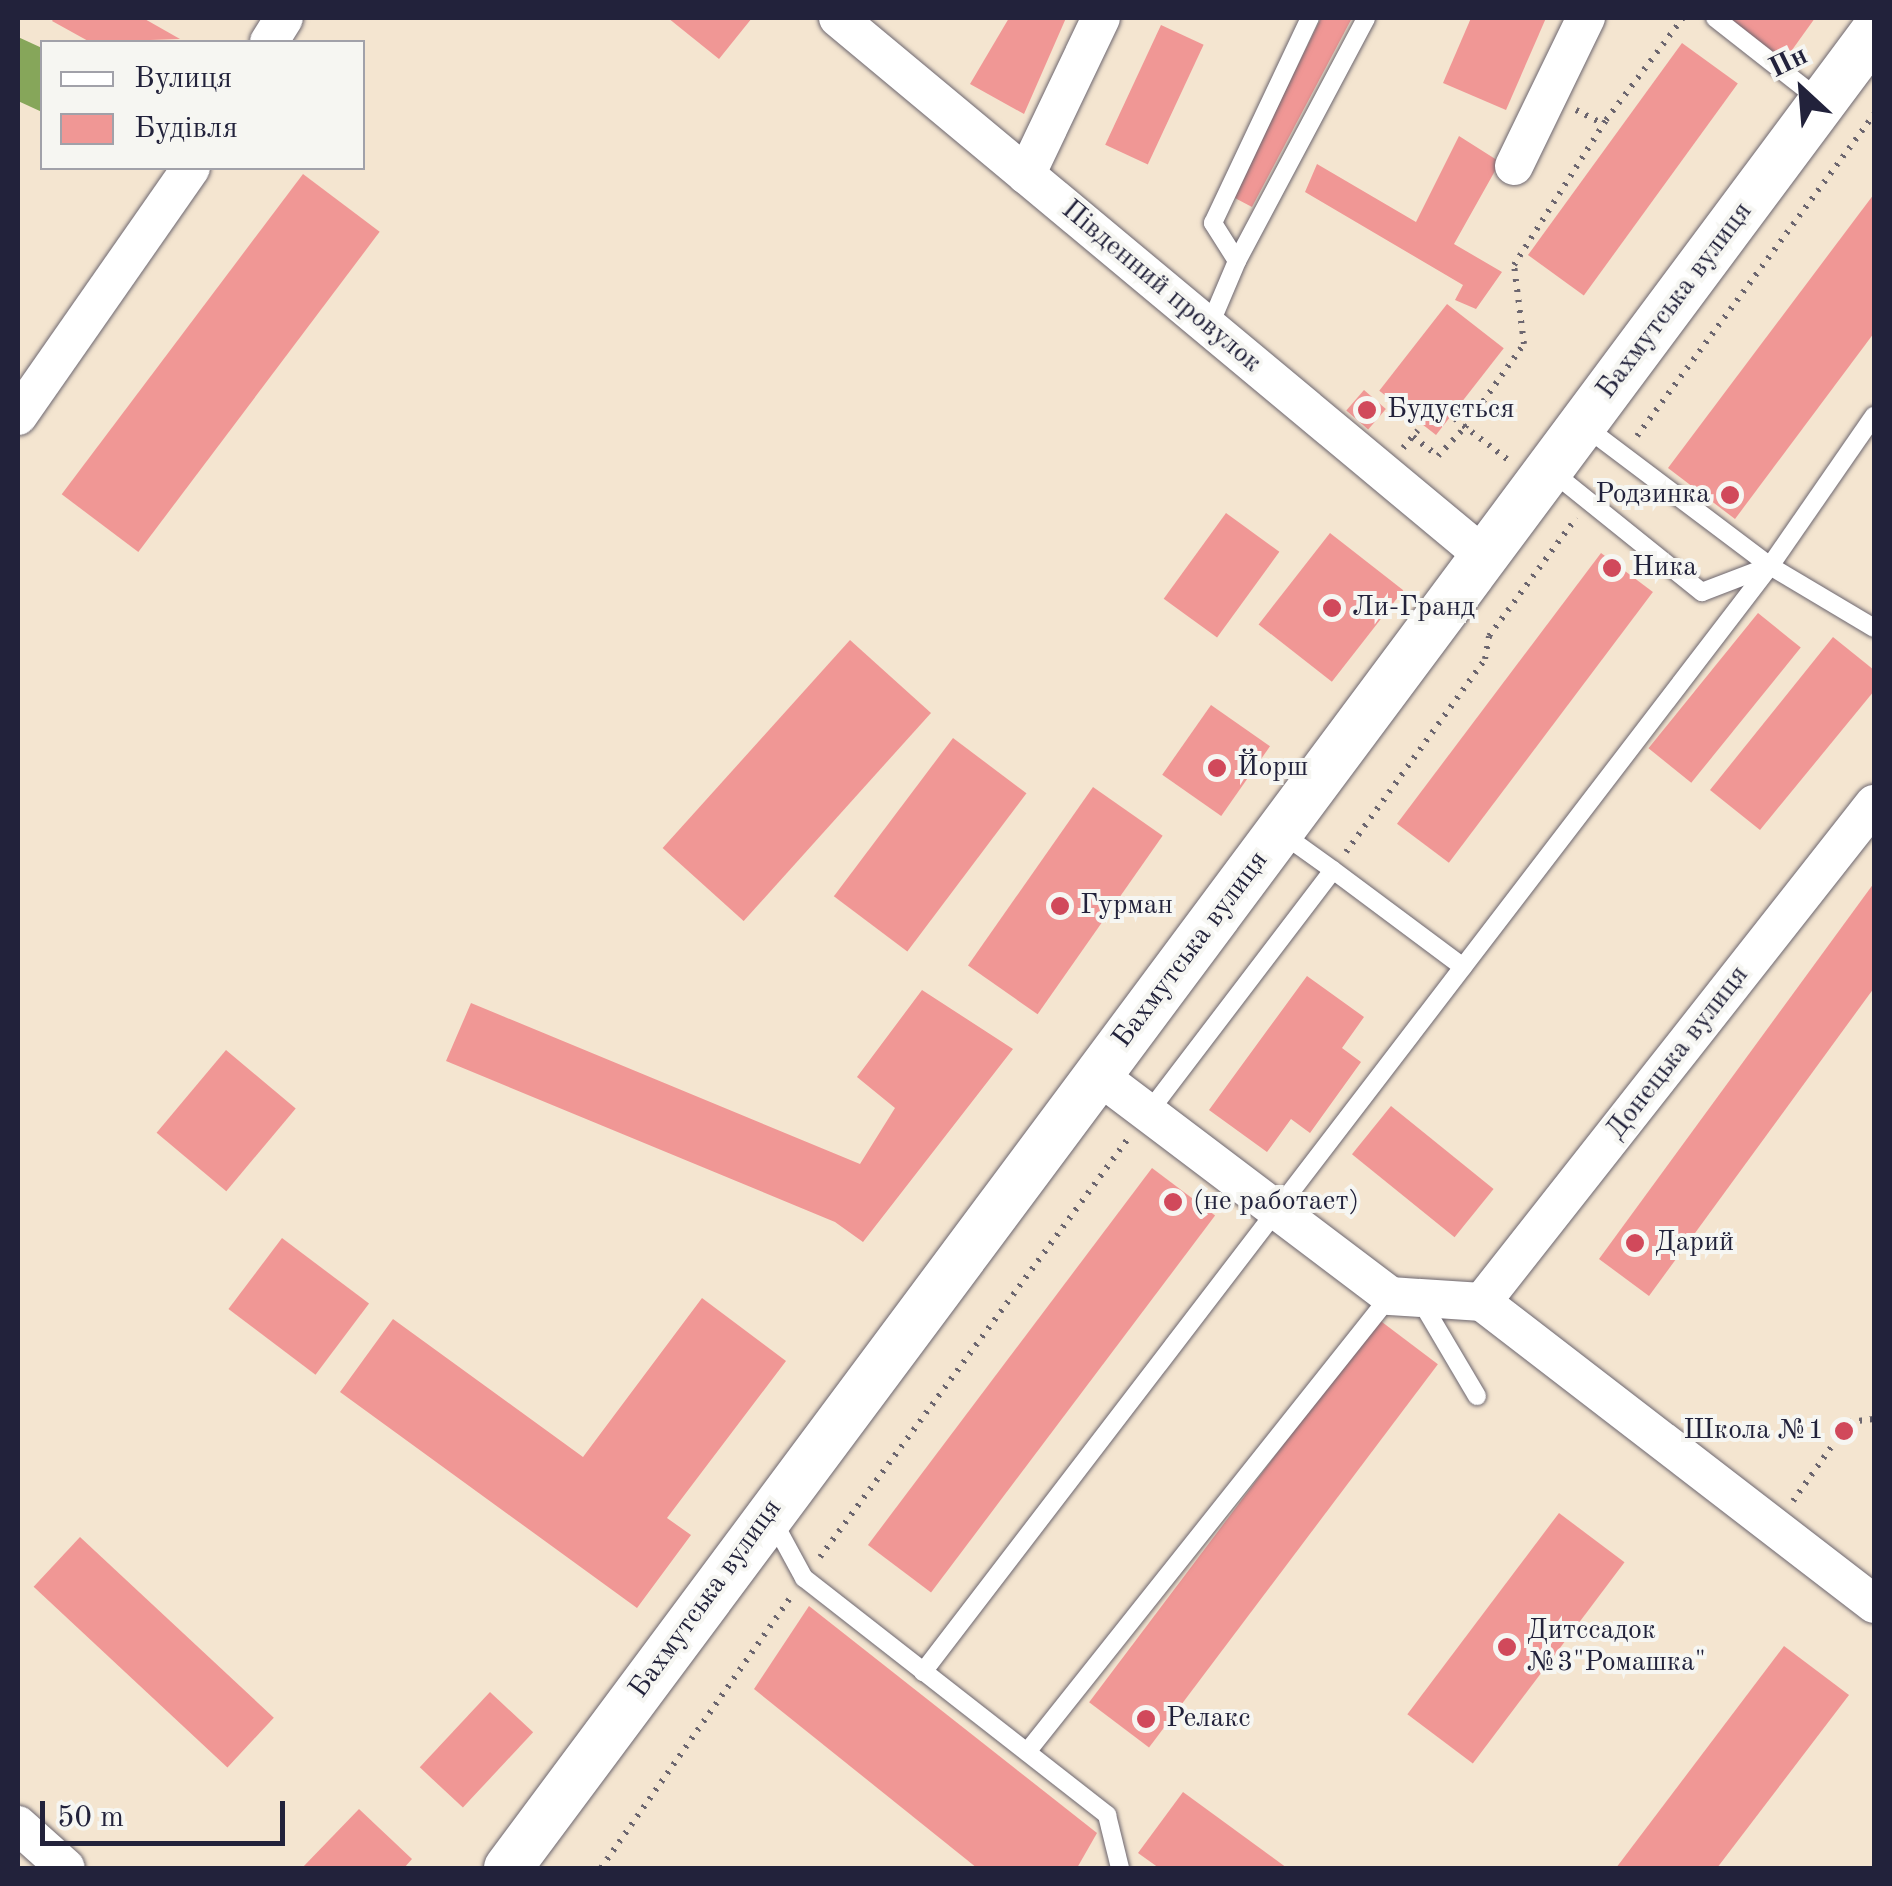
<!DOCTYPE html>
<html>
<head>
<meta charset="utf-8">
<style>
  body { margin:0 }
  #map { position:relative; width:1892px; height:1886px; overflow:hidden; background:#f4e5d0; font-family:"Old Standard TT",serif }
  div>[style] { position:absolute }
  .forest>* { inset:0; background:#86a65a }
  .building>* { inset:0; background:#f09795; transform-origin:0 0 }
  .path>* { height:6px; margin-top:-3px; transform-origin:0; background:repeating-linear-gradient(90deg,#6c666f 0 2.5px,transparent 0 10.5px) }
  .roads { filter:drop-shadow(0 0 2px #6c666f) drop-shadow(0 0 2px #6c666f) }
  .service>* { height:18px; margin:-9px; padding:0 9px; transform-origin:9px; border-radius:9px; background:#fff }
  .minor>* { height:38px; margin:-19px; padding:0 19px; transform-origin:19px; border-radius:19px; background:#fff }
  .tertiary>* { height:48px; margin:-24px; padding:0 24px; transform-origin:24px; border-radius:24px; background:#fff }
  .dots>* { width:28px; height:28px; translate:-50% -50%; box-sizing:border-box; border:5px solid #f6f6f2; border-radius:50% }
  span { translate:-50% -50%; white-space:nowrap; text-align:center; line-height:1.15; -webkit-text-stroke:8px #f6f6f2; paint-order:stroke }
  .street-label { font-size:28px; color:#22223b }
  .poi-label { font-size:28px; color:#22223b }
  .left { translate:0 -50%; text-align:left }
  .right { translate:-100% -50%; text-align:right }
  .frame { position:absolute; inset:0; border:20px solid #22223b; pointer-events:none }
  .legend { position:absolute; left:40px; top:40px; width:325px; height:130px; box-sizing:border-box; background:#f6f6f2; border:2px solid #a1a1a9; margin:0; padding:12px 18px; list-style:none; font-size:30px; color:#22223b }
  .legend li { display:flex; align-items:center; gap:20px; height:50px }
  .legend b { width:50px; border:2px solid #a1a1a9 }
  .north { position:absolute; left:1752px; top:40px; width:100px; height:100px; -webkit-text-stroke:8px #f6f6f2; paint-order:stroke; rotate:334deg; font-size:28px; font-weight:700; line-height:40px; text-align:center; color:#22223b }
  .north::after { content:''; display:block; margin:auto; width:35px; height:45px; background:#22223b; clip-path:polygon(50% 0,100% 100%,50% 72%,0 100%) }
  .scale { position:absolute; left:40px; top:1801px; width:245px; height:45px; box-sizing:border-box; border:5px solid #22223b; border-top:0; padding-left:12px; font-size:30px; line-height:35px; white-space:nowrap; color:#22223b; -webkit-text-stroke:8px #f6f6f2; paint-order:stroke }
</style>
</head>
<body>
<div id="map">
  <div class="forest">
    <i style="clip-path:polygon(18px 37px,42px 48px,42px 112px,18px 101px)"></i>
  </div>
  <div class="building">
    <i style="clip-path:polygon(54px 18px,143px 18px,180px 39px,90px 42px,52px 21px)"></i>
    <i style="clip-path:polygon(668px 18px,752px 18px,719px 59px)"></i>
    <i style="clip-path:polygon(1009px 18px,1066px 18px,1024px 114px,970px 84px)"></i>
    <i style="clip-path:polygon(1321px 18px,1352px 18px,1252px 207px,1233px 197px)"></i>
    <i style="clip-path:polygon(1471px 18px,1546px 18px,1506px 110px,1443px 83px)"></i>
    <i style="clip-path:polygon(1733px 18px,1815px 18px,1782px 64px,1727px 26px)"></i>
    <i style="left:1161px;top:25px;width:47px;height:132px;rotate:25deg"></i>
    <i style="left:1682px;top:43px;width:69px;height:262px;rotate:36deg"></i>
    <i style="clip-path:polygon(1459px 136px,1500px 162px,1454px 244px,1502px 272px,1476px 309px,1455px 300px,1463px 285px,1305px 192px,1317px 164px,1416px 222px)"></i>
    <i style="left:303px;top:174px;width:96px;height:401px;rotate:37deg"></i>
    <i style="clip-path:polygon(1874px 194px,1874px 333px,1735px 519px,1668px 468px)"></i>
    <i style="left:1447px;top:304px;width:72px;height:110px;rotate:38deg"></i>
    <i style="left:1364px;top:390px;width:29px;height:27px;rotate:41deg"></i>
    <i style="left:1226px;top:513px;width:66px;height:106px;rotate:36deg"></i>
    <i style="left:1330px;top:533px;width:93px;height:116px;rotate:38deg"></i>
    <i style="left:1601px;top:553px;width:65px;height:339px;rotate:37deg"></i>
    <i style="left:1758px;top:613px;width:55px;height:174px;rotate:39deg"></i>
    <i style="clip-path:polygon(1833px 637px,1874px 670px,1874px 691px,1760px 830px,1710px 790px)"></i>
    <i style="left:850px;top:640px;width:109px;height:280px;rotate:42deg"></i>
    <i style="left:1211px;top:705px;width:72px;height:85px;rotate:35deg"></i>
    <i style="left:953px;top:738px;width:92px;height:198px;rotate:37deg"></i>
    <i style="left:1093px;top:787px;width:85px;height:218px;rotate:35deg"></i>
    <i style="clip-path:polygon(1874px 883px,1874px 988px,1649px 1296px,1599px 1259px)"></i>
    <i style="clip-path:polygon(1307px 976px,1364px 1017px,1342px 1048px,1361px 1062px,1310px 1133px,1291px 1119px,1267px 1152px,1209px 1110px)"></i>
    <i style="clip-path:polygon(922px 990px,1013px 1049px,863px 1242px,835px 1222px,446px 1061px,471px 1003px,860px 1164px,895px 1108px,857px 1077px)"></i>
    <i style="left:226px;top:1050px;width:91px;height:108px;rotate:40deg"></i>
    <i style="left:1391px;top:1106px;width:132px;height:62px;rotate:39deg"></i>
    <i style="left:1152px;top:1168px;width:79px;height:472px;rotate:37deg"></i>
    <i style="left:282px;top:1238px;width:109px;height:89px;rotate:37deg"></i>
    <i style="clip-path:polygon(702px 1298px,786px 1361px,667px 1518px,691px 1535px,637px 1608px,340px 1392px,393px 1319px,583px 1457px)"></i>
    <i style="left:1378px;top:1319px;width:75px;height:480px;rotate:37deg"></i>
    <i style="left:1559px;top:1513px;width:82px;height:252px;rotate:37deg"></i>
    <i style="left:80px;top:1537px;width:265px;height:68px;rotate:43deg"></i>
    <i style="clip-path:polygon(809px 1606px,1097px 1833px,1077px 1868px,977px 1868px,754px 1689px)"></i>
    <i style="clip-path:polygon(1784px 1646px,1849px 1695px,1717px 1868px,1616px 1868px)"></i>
    <i style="left:490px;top:1692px;width:59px;height:103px;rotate:43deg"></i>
    <i style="clip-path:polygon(1183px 1792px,1287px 1868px,1159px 1868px,1138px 1853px)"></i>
    <i style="clip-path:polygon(359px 1809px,412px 1859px,404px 1868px,302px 1868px)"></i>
  </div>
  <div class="path">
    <i style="left:1576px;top:110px;width:31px;rotate:27deg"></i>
    <i style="left:1455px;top:419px;width:67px;rotate:37.7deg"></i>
    <i style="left:1637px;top:436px;width:400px;rotate:-53.6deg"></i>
    <i style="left:1413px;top:437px;width:31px;rotate:37deg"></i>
    <i style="left:1438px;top:456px;width:40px;rotate:-47deg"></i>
    <i style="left:1465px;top:427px;width:102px;rotate:-54.6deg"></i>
    <i style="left:1524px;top:344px;width:80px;rotate:-97.2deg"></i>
    <i style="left:1514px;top:265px;width:172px;rotate:-57.6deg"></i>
    <i style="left:1606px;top:120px;width:128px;rotate:-53deg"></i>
    <i style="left:1403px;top:448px;width:23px;rotate:-50deg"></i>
    <i style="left:1346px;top:852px;width:238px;rotate:-54.2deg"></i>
    <i style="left:1485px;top:659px;width:23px;rotate:-80deg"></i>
    <i style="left:1489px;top:636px;width:147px;rotate:-53.6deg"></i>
    <i style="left:1793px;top:1501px;width:97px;rotate:-54.7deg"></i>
    <i style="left:1849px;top:1422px;width:25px;rotate:-7deg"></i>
    <i style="left:820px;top:1557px;width:518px;rotate:-53.64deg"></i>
    <i style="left:601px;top:1868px;width:333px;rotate:-55deg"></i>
  </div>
  <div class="roads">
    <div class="service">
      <i style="left:1715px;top:18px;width:135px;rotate:38.1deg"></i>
      <i style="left:1237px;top:261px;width:45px;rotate:-122.3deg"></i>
      <i style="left:1213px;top:223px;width:227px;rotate:-64.7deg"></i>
      <i style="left:1209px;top:327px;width:72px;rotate:-67deg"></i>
      <i style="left:1237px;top:261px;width:275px;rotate:-62deg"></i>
      <i style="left:1583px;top:425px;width:234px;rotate:37deg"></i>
      <i style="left:1550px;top:470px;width:195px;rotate:38.8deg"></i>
      <i style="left:1702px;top:592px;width:73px;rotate:-20.9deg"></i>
      <i style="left:1770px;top:566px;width:121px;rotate:30.8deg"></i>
      <i style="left:1333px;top:870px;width:162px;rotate:36.7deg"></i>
      <i style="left:1148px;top:1113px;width:305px;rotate:-52.7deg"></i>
      <i style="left:1333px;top:870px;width:65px;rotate:-144.4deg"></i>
      <i style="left:1419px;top:1298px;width:114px;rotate:59.4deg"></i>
      <i style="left:773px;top:1521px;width:65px;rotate:61.5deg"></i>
      <i style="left:804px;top:1578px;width:385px;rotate:38deg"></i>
      <i style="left:1107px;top:1815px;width:55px;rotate:76.2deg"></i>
      <i style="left:923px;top:1672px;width:1393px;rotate:-52.55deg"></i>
      <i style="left:1770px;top:566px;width:183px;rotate:-55.3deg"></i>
      <i style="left:1027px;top:1752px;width:583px;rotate:-51.48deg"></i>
    </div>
    <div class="minor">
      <i style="left:838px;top:18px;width:841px;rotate:39.79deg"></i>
      <i style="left:269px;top:42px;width:28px;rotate:-58deg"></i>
      <i style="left:1514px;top:166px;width:165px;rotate:-64.1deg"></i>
      <i style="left:1026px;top:175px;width:174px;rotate:-64.5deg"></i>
      <i style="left:18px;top:416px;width:302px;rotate:-55.1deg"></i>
      <i style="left:1098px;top:1075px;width:366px;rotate:37.1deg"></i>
      <i style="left:1390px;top:1296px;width:92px;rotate:3.7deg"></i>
      <i style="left:1482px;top:1302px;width:495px;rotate:37.6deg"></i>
      <i style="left:1482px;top:1302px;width:634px;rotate:-51.79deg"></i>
      <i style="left:18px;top:1825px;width:64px;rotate:41.9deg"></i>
    </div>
    <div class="tertiary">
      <i style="left:508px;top:1868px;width:2288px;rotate:-53.34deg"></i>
    </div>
  </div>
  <div class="dots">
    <i style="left:1367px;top:410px;background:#d1495b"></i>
    <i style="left:1730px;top:495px;background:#d1495b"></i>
    <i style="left:1612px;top:568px;background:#d1495b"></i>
    <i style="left:1332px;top:608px;background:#d1495b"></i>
    <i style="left:1217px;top:768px;background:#d1495b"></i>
    <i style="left:1060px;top:906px;background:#d1495b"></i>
    <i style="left:1173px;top:1202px;background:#d1495b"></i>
    <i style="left:1635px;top:1243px;background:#d1495b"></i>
    <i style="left:1844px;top:1431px;background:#d1495b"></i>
    <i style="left:1507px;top:1647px;background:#d1495b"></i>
    <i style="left:1146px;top:1719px;background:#d1495b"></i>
  </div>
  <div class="street-label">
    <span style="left:1161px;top:287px;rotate:40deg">Південний провулок</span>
    <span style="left:1675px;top:301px;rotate:-53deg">Бахмутська вулиця</span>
    <span style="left:1191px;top:950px;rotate:-53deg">Бахмутська вулиця</span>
    <span style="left:1678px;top:1053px;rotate:-52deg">Донецька вулиця</span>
    <span style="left:706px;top:1599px;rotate:-54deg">Бахмутська вулиця</span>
  </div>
  <div class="poi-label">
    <span class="left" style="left:1387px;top:410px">Будується</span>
    <span class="right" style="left:1710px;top:495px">Родзинка</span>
    <span class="left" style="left:1632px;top:568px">Ника</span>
    <span class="left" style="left:1352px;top:608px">Ли-Гранд</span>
    <span class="left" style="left:1237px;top:768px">Йорш</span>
    <span class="left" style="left:1080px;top:906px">Гурман</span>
    <span class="left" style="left:1193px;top:1202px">(не работает)</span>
    <span class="left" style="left:1655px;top:1243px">Дарий</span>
    <span class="right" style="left:1824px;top:1431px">Школа №1</span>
    <span class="left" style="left:1527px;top:1647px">Дитссадок<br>№3"Ромашка"</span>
    <span class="left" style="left:1166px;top:1719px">Релакс</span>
  </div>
  <div class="frame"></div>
  <ul class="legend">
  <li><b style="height:12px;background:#fff"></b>Вулиця</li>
  <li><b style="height:28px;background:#f09795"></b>Будівля</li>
  </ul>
  <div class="north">Пн</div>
  <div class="scale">50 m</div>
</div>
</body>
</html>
